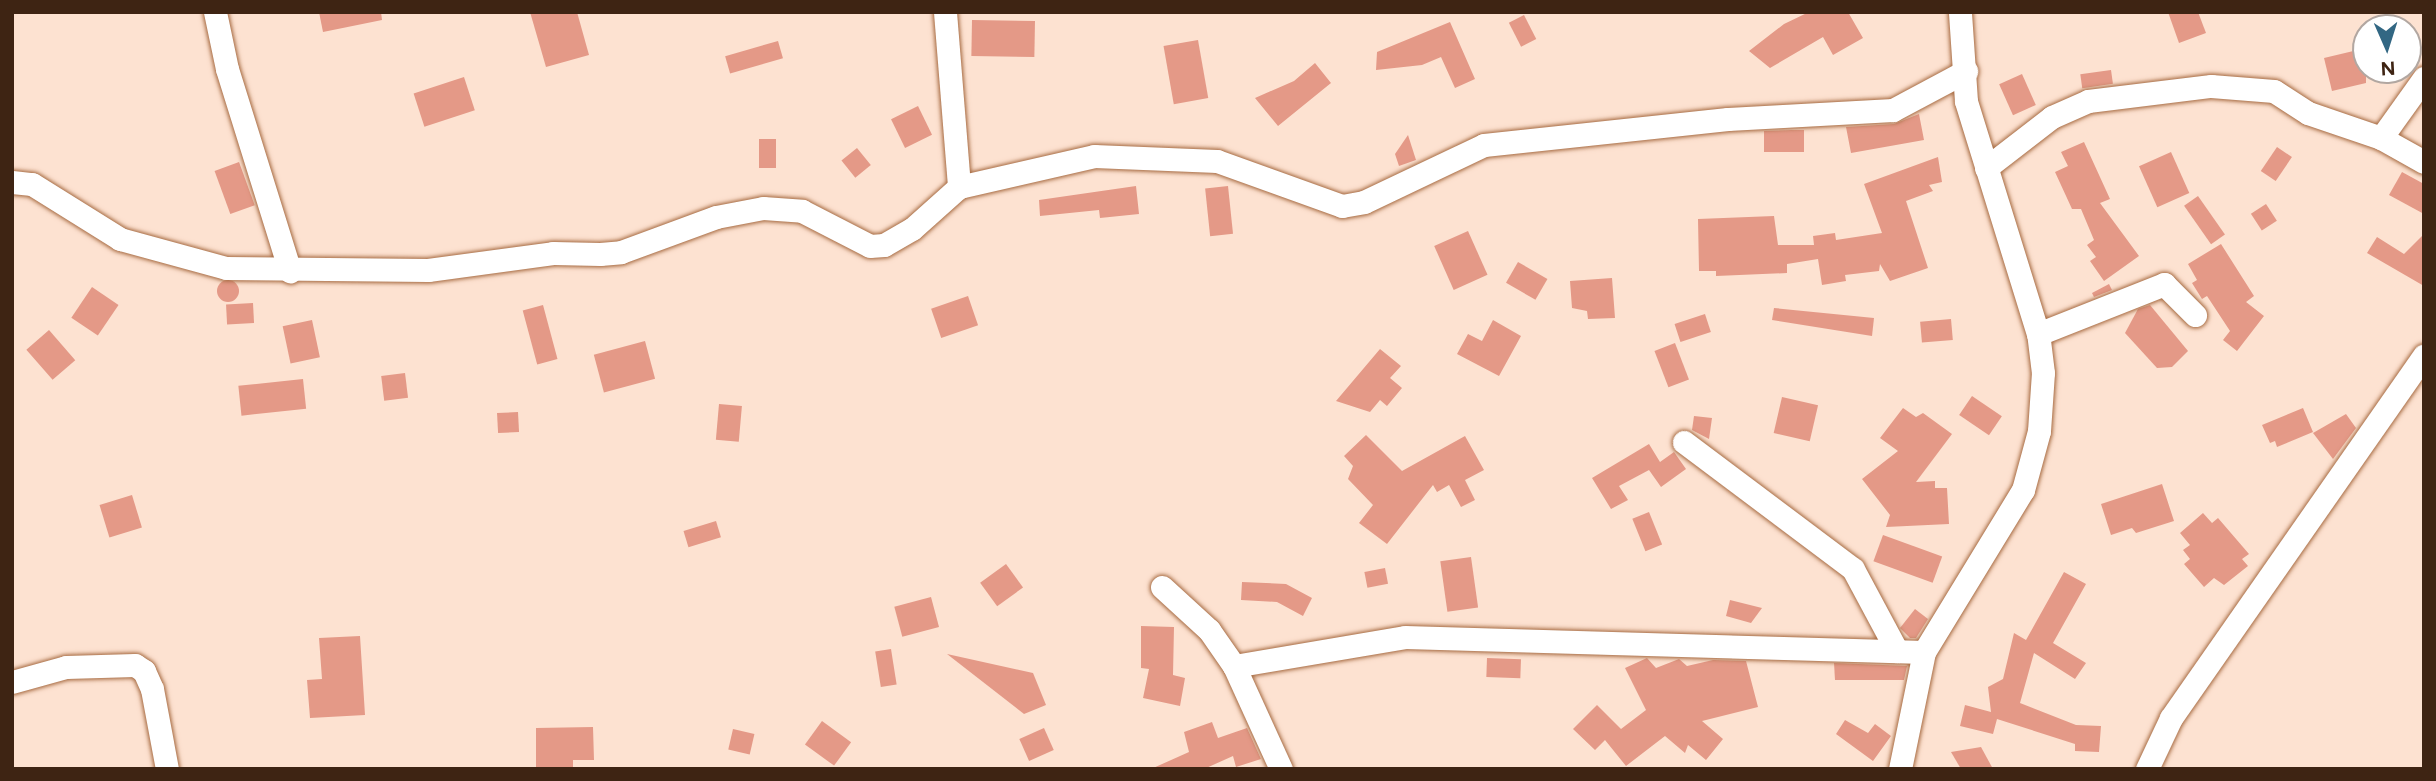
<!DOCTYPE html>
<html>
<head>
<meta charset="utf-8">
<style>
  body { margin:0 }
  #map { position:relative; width:2436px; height:781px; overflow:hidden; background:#fde2d1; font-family:Figtree,sans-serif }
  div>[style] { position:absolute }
  .building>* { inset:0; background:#e49987; transform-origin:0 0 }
  .round { border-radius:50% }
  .roads { filter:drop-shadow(0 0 2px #a76b42) drop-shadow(0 0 2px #a76b42) }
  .street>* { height:23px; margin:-11.5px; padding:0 11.5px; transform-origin:11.5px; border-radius:11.5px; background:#fff }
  span { translate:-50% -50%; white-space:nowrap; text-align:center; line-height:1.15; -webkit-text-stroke:7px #fff; paint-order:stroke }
  .frame { position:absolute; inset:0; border:14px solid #3e2413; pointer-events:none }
  .north { position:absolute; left:2352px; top:14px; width:70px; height:70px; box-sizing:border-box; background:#fff; border:2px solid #b2a7a1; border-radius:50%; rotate:177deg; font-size:19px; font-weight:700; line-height:28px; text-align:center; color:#3e2413 }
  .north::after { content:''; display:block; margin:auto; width:24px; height:32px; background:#326783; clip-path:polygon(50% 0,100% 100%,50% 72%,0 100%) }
</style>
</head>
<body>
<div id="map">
  <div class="building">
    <i style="clip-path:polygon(319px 12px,381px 12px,382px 20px,323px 32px)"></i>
    <i style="clip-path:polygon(530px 12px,577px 12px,589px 55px,546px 67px)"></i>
    <i style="clip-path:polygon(1809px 12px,1848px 12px,1863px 38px,1833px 55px,1823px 37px,1770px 68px,1749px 51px,1784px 24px)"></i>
    <i style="clip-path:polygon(2168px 12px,2198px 12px,2206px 33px,2179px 43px)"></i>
    <i style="left:1524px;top:15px;width:27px;height:17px;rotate:63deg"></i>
    <i style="left:972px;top:20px;width:63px;height:36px;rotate:1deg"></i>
    <i style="clip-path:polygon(1450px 22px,1475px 79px,1455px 88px,1441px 57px,1422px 65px,1376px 70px,1377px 52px)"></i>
    <i style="left:1198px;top:40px;width:59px;height:35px;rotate:80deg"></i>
    <i style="left:778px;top:41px;width:18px;height:55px;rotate:74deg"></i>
    <i style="clip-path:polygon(2366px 48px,2366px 83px,2332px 91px,2324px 58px)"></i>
    <i style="clip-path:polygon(1315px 63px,1331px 83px,1278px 126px,1255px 98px,1294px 81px)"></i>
    <i style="left:2111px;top:70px;width:14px;height:31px;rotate:82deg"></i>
    <i style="left:2022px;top:74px;width:34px;height:25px;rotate:66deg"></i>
    <i style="left:464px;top:77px;width:35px;height:53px;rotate:72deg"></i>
    <i style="left:918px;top:106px;width:32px;height:30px;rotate:64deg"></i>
    <i style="clip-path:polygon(1919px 114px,1924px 140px,1851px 153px,1846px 127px,1894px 124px)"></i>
    <i style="clip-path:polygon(1792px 130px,1804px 130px,1804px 152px,1764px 152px,1764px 131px)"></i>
    <i style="clip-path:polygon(1408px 135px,1416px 160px,1399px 166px,1395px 154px)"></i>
    <i style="left:759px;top:139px;width:17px;height:29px"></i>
    <i style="clip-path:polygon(2084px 142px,2110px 199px,2100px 203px,2139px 256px,2104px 281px,2090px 261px,2096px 257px,2087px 245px,2094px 240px,2081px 209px,2072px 209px,2055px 172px,2068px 166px,2061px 152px)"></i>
    <i style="left:2277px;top:147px;width:18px;height:29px;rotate:34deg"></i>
    <i style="left:857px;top:148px;width:22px;height:20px;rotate:51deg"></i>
    <i style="left:2171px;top:152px;width:45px;height:35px;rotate:66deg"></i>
    <i style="clip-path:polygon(1938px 157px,1942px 182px,1929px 185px,1933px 191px,1906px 201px,1928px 268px,1890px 281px,1880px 264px,1879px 271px,1845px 275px,1846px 281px,1822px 285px,1818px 259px,1787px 264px,1787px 273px,1716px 276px,1716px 271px,1699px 271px,1698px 219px,1774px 216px,1778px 245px,1814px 245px,1813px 236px,1835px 233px,1836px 240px,1882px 233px,1864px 184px)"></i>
    <i style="left:239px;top:162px;width:46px;height:26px;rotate:70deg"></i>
    <i style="clip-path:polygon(2402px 172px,2424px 184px,2424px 214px,2389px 195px)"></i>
    <i style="clip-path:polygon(1136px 186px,1139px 214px,1100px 218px,1099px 210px,1040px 216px,1039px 200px)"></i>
    <i style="left:1228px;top:186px;width:48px;height:23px;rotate:84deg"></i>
    <i style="left:2198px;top:196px;width:47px;height:17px;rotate:55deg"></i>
    <i style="left:2266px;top:204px;width:20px;height:18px;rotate:57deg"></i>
    <i style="left:1468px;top:231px;width:48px;height:37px;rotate:66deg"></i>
    <i style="clip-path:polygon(2424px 234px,2424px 286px,2367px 253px,2377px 237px,2404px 254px)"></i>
    <i style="clip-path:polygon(2221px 244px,2254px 296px,2246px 302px,2264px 316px,2237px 351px,2223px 340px,2230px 331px,2207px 296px,2202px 299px,2192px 283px,2197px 280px,2188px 264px)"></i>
    <i style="left:1518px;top:262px;width:34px;height:24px;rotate:30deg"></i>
    <i style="clip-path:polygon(1612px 278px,1615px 318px,1588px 319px,1587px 311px,1572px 308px,1570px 281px)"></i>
    <i class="round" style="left:217px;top:280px;width:22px;height:22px"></i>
    <i style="clip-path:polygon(2109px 284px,2112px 290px,2094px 297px,2092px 293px)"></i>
    <i style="left:92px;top:287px;width:32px;height:37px;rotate:34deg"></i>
    <i style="left:968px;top:296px;width:31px;height:39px;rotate:71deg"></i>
    <i style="left:253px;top:303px;width:20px;height:27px;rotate:87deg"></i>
    <i style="left:543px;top:305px;width:56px;height:21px;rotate:75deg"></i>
    <i style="clip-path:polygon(2150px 305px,2188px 351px,2172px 367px,2157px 368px,2125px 333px,2138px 309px)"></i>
    <i style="clip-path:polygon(1774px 308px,1874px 318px,1872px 336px,1772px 320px)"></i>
    <i style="left:1705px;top:314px;width:19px;height:32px;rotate:72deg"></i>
    <i style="left:1951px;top:319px;width:21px;height:31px;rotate:85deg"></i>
    <i style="left:312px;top:320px;width:38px;height:30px;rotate:78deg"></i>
    <i style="clip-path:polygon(1493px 320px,1521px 336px,1499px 376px,1457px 354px,1468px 334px,1482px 341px)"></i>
    <i style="left:49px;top:330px;width:40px;height:30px;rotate:49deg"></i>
    <i style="left:645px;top:341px;width:39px;height:53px;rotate:75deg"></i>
    <i style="left:1675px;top:343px;width:39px;height:22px;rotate:69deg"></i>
    <i style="clip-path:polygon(1380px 349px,1401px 366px,1390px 378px,1402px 388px,1387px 406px,1380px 400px,1370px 412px,1336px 401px)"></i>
    <i style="left:405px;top:373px;width:25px;height:24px;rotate:83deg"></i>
    <i style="left:303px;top:379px;width:30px;height:65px;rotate:84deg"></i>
    <i style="left:1972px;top:396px;width:36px;height:23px;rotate:34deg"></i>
    <i style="left:1782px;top:397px;width:37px;height:37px;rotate:13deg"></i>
    <i style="left:719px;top:404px;width:23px;height:36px;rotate:5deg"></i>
    <i style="clip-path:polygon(1903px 408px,1916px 417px,1923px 413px,1952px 434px,1916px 482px,1935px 481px,1935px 488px,1947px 488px,1949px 524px,1886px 527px,1890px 515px,1862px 479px,1898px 451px,1880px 438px)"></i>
    <i style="clip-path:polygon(2303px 408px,2313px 432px,2277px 447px,2275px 441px,2270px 443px,2262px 425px)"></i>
    <i style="left:518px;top:412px;width:20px;height:21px;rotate:87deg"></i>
    <i style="clip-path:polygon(2346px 414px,2356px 428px,2333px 459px,2313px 433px)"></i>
    <i style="clip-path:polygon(1694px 416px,1712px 418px,1709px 439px,1692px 430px)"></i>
    <i style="clip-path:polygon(1366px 435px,1402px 471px,1465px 436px,1484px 470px,1465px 480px,1475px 500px,1461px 507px,1449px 485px,1437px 492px,1433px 485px,1387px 544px,1359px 523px,1373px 505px,1348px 479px,1353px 466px,1344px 456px)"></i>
    <i style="clip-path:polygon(1649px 444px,1660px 462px,1674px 452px,1686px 469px,1661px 487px,1649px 470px,1619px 486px,1628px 500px,1611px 509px,1592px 478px)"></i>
    <i style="clip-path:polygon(2162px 484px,2174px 521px,2136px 533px,2132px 528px,2111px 535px,2101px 504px)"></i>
    <i style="left:132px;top:495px;width:34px;height:34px;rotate:73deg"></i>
    <i style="left:1649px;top:512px;width:35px;height:18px;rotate:68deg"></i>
    <i style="clip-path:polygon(2203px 513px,2212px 523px,2218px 518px,2249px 554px,2242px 559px,2248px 566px,2224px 585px,2214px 578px,2204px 587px,2184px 564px,2190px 559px,2183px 550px,2190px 545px,2180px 533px)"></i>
    <i style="left:716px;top:521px;width:17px;height:34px;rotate:73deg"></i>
    <i style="left:1883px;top:535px;width:63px;height:28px;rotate:20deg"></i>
    <i style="left:1471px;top:557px;width:51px;height:31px;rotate:82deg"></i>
    <i style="left:1006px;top:564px;width:29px;height:32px;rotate:54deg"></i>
    <i style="left:1385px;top:568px;width:16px;height:21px;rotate:79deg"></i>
    <i style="clip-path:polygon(2064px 572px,2086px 584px,2053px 643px,2086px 663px,2075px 679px,2034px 653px,2020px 703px,2076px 725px,2101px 726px,2099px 752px,2075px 751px,2075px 744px,1997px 719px,1993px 734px,1960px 726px,1965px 705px,1991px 712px,1988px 687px,2003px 679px,2014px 633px,2026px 640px)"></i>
    <i style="clip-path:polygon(1242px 582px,1286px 584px,1312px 598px,1303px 616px,1277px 602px,1241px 600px)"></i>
    <i style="left:931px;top:597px;width:31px;height:38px;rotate:75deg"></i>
    <i style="clip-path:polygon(1730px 600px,1762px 608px,1751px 623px,1726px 616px)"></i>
    <i style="clip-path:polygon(1915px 609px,1928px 619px,1916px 638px,1910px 638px,1900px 628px)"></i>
    <i style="clip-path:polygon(1141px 626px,1174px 627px,1173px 675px,1185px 678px,1180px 706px,1143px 698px,1149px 669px,1141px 668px)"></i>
    <i style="clip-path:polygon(360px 636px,365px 715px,310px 718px,307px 680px,322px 679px,319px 638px)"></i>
    <i style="left:891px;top:649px;width:36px;height:16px;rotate:81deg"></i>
    <i style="clip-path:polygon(947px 654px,1033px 673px,1046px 705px,1024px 714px)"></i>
    <i style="left:1487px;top:658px;width:34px;height:19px;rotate:2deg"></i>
    <i style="clip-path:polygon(1647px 658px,1656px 668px,1679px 659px,1687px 666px,1713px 660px,1746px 661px,1758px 707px,1702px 721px,1723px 739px,1706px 760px,1688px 745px,1685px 753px,1665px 736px,1626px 766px,1605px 740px,1595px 750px,1573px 729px,1597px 705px,1621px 729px,1646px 710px,1625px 668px)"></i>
    <i style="clip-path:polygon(1834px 663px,1907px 666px,1904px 680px,1835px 680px)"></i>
    <i style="clip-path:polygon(1845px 720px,1868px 733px,1875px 724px,1891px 736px,1873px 761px,1836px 734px)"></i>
    <i style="left:822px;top:721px;width:36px;height:29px;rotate:36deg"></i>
    <i style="clip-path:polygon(1212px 722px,1218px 738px,1247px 728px,1261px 759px,1236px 767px,1233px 756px,1204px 769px,1151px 769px,1189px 752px,1184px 732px)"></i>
    <i style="clip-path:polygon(593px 727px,594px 760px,573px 760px,573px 769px,536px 769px,536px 728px)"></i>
    <i style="left:1044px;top:728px;width:24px;height:27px;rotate:66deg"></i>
    <i style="left:733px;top:729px;width:22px;height:21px;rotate:13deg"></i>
    <i style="clip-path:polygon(1981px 747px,1993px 769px,1961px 769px,1951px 752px)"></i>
  </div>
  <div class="roads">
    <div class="street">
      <i style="left:215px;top:12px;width:58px;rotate:78.1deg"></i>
      <i style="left:227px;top:69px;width:212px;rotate:72.7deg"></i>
      <i style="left:945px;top:12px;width:176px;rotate:85.4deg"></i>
      <i style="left:2381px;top:138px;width:74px;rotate:-54.4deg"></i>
      <i style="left:1986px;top:168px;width:83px;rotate:-37.7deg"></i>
      <i style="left:2052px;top:117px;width:39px;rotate:-24deg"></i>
      <i style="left:2088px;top:101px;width:124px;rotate:-7deg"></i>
      <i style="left:2211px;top:86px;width:63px;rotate:4.5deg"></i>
      <i style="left:2274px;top:91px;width:40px;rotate:32.9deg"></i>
      <i style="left:2308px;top:113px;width:77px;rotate:18.9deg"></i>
      <i style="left:2381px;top:138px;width:49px;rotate:29.2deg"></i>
      <i style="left:12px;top:182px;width:20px;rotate:6deg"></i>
      <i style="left:32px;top:184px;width:104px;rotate:32deg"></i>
      <i style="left:120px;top:239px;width:110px;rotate:15.3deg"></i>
      <i style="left:226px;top:268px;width:202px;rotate:0.6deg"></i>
      <i style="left:428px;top:270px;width:126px;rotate:-7.7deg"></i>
      <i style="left:553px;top:253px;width:47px;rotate:1.2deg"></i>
      <i style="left:600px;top:254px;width:21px;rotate:-5deg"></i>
      <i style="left:621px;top:252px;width:101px;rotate:-20.2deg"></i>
      <i style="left:716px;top:217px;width:48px;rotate:-10.8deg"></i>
      <i style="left:763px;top:208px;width:39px;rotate:4deg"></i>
      <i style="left:802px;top:211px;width:76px;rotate:27.2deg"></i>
      <i style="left:870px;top:246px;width:14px;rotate:-4deg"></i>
      <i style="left:884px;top:245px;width:32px;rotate:-30deg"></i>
      <i style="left:912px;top:229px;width:63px;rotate:-41.8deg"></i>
      <i style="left:959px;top:187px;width:139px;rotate:-12.9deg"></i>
      <i style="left:1094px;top:156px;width:123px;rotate:2.3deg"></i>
      <i style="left:1217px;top:161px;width:133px;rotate:19.8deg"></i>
      <i style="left:1342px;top:206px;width:22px;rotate:-10deg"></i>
      <i style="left:1364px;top:202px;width:133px;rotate:-25.4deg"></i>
      <i style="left:1484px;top:145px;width:245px;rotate:-6.1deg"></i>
      <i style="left:1728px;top:119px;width:165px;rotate:-3.1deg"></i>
      <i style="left:1893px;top:110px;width:83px;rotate:-28.1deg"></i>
      <i style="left:2038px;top:334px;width:136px;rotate:-21.6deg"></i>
      <i style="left:2164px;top:284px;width:44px;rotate:45deg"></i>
      <i style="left:1684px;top:442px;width:211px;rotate:36.9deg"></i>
      <i style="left:1853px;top:569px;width:93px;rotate:61.8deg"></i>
      <i style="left:1162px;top:587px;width:64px;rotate:42.5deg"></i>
      <i style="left:1209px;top:630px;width:44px;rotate:55.2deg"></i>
      <i style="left:1234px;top:666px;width:113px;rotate:65.5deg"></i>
      <i style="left:1234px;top:666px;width:173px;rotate:-9.6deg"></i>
      <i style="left:1405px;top:637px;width:519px;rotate:1.66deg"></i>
      <i style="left:12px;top:682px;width:56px;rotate:-15.5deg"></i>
      <i style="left:66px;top:667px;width:69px;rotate:-1.7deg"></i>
      <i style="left:135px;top:665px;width:11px;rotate:34deg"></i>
      <i style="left:144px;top:671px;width:20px;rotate:66deg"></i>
      <i style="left:152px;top:689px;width:81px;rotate:79.4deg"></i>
      <i style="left:1900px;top:769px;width:119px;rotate:-78.4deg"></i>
      <i style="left:1924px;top:652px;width:190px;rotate:-58.6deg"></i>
      <i style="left:2023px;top:490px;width:61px;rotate:-74.8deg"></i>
      <i style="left:2039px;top:431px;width:58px;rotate:-86.1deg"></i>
      <i style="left:2043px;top:373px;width:39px;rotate:-97deg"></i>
      <i style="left:2038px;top:334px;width:244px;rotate:-107.2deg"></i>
      <i style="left:1966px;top:101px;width:89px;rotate:-93.9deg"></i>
      <i style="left:2147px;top:769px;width:56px;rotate:-64.8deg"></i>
      <i style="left:2171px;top:718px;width:442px;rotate:-55.1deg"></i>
    </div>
  </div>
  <div class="frame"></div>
  <div class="north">N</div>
</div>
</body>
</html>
